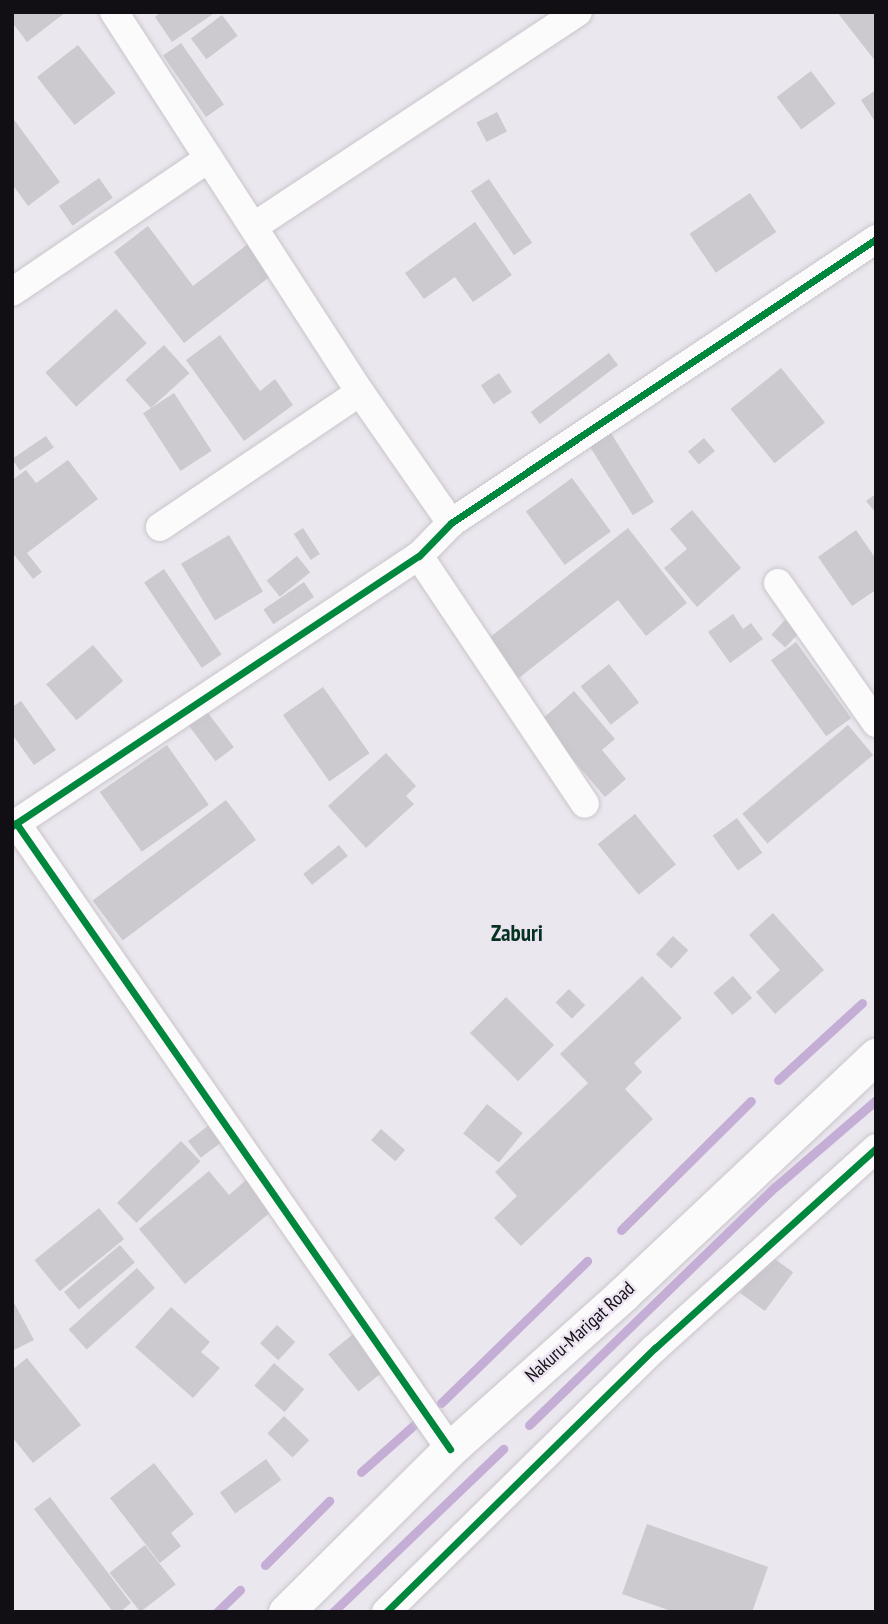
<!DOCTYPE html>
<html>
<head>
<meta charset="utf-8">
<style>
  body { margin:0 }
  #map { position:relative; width:888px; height:1624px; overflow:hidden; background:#ebe7ee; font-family:"PT Sans Narrow",sans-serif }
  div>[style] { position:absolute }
  .stream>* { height:9px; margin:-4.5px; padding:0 4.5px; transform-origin:4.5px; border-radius:4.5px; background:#c5aed6 }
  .building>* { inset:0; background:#ccc9cf; transform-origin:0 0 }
  .roads { filter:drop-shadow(0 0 2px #c9c5cb) drop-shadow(0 0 2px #c9c5cb) }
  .minor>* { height:28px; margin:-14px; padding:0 14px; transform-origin:14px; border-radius:14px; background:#fcfbfc }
  .major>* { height:35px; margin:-17.5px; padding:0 17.5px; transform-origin:17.5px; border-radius:17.5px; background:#fcfbfc }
  .cycleway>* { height:7px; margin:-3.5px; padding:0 3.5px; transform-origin:3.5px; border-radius:3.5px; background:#00873e }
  span { translate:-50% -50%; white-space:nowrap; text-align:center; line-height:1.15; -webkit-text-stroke:5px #ece4f1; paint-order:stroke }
  .street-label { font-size:19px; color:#120f14 }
  .quarter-label { font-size:23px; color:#03321f; font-weight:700 }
  .frame { position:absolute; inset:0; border:14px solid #120f14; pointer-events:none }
</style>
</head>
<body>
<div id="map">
  <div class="stream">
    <i style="left:778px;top:1080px;width:114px;rotate:-42.5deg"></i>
    <i style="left:621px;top:1230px;width:183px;rotate:-44.8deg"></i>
    <i style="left:441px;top:1403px;width:204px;rotate:-44.2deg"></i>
    <i style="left:529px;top:1425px;width:342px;rotate:-44.1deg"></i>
    <i style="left:775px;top:1187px;width:133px;rotate:-40.7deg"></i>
    <i style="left:361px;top:1472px;width:72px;rotate:-41.6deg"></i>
    <i style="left:265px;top:1565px;width:91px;rotate:-45deg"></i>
    <i style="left:217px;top:1612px;width:32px;rotate:-44deg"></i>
    <i style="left:333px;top:1612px;width:236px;rotate:-43.8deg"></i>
  </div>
  <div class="building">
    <i style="clip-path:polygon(12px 12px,66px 12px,27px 42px,12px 22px)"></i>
    <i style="clip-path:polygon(161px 12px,216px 12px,172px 42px,155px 17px)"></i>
    <i style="clip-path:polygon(837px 12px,876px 12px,876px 62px)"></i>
    <i style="left:222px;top:15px;width:26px;height:39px;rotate:53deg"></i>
    <i style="left:181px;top:43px;width:75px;height:22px;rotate:55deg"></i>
    <i style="left:78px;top:45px;width:61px;height:52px;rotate:52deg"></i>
    <i style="left:811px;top:71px;width:41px;height:43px;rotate:53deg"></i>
    <i style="clip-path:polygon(876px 90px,876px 123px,861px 100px)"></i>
    <i style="left:497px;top:112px;width:22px;height:23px;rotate:63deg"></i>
    <i style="clip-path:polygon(12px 117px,60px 182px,28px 206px,12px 184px)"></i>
    <i style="left:99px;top:178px;width:24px;height:49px;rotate:55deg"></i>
    <i style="left:489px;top:179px;width:77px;height:22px;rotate:56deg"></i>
    <i style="left:750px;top:193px;width:47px;height:73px;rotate:56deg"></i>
    <i style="clip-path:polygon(475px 222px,512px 275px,473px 302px,455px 277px,424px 299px,405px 273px)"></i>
    <i style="clip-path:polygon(148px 226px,193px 286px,248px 244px,272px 275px,184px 343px,114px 252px)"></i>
    <i style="left:116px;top:309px;width:46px;height:95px;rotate:48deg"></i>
    <i style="clip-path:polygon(220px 335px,260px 391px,275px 379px,293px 405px,244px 441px,186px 360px)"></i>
    <i style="left:164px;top:345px;width:38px;height:52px;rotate:48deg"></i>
    <i style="left:609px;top:353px;width:15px;height:98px;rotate:53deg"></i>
    <i style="left:781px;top:368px;width:70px;height:65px;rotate:51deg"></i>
    <i style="left:499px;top:373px;width:23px;height:22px;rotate:56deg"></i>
    <i style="left:174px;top:393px;width:69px;height:37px;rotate:57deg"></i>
    <i style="left:609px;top:430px;width:85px;height:25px;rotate:58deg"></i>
    <i style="left:46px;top:436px;width:14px;height:41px;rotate:56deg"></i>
    <i style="left:704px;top:438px;width:17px;height:21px;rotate:50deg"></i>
    <i style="clip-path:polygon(68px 460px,98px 499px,27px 553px,42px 572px,33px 579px,12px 552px,12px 480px,26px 470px,36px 483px)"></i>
    <i style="left:572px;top:478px;width:66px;height:57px;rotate:54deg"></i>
    <i style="clip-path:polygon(876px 494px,876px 513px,866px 501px)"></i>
    <i style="clip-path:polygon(692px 510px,741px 568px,697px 607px,664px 568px,687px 549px,670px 529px)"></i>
    <i style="left:303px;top:528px;width:31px;height:11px;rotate:57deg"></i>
    <i style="clip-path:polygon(628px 528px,687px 603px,646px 636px,618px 600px,515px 681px,484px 642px)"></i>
    <i style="clip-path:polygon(856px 530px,876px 559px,876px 590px,852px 606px,818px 557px)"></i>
    <i style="left:229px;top:535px;width:66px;height:56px;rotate:59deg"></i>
    <i style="left:297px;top:556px;width:21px;height:39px;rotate:51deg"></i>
    <i style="left:164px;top:569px;width:103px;height:24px;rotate:56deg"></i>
    <i style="left:304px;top:582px;width:18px;height:49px;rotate:56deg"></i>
    <i style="clip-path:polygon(733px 614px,743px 629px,751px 623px,763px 639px,730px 663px,708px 632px)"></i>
    <i style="left:785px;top:620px;width:19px;height:20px;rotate:43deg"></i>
    <i style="left:796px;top:642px;width:94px;height:31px;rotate:54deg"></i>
    <i style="left:93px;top:645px;width:47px;height:61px;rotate:50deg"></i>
    <i style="left:609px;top:664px;width:49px;height:36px;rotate:52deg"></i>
    <i style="left:323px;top:687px;width:81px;height:49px;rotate:55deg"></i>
    <i style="clip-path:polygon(574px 691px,615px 739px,602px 750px,626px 779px,605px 797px,540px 721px)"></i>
    <i style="clip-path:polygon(21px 701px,56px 750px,34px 765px,12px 734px,12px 707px)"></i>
    <i style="left:202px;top:705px;width:53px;height:23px;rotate:53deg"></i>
    <i style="left:848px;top:725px;width:39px;height:138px;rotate:50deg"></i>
    <i style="left:167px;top:745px;width:73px;height:82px;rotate:55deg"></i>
    <i style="clip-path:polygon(386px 753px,416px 786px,406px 796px,414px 804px,366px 848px,328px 806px)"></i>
    <i style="left:226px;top:800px;width:50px;height:167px;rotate:53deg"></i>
    <i style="left:635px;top:814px;width:65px;height:48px;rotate:51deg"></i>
    <i style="left:737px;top:818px;width:43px;height:30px;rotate:54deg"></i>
    <i style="left:339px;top:845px;width:14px;height:46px;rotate:51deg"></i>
    <i style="clip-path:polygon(773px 913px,824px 970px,775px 1014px,756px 992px,780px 970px,749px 935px)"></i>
    <i style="left:673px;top:936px;width:21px;height:25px;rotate:43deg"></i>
    <i style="clip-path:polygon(642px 976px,682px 1018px,634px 1063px,642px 1072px,625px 1089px,653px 1119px,521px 1246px,494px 1218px,517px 1196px,495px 1172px,588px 1083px,560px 1054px)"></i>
    <i style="left:733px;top:976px;width:29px;height:26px;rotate:49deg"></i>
    <i style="left:569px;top:989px;width:23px;height:19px;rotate:45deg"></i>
    <i style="left:506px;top:997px;width:68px;height:51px;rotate:45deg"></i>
    <i style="left:487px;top:1104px;width:46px;height:38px;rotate:39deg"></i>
    <i style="left:208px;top:1126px;width:21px;height:25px;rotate:53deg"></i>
    <i style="left:381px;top:1129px;width:32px;height:15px;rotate:41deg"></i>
    <i style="left:181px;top:1141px;width:28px;height:89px;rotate:46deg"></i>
    <i style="clip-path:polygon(209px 1171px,229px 1195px,246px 1180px,272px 1211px,185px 1284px,139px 1229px)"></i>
    <i style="left:99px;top:1208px;width:40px;height:83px;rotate:51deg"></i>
    <i style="left:120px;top:1245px;width:23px;height:73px;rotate:50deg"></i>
    <i style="left:768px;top:1254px;width:31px;height:48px;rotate:36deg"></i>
    <i style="left:137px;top:1268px;width:27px;height:92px;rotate:48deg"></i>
    <i style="clip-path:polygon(12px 1299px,34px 1340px,12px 1351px)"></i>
    <i style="clip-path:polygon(171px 1307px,210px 1342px,201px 1352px,220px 1368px,193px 1398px,135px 1347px)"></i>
    <i style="left:277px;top:1325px;width:25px;height:25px;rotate:43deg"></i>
    <i style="left:357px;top:1331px;width:48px;height:37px;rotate:51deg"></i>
    <i style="clip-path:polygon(27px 1358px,81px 1425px,33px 1463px,12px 1437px,12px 1370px)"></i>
    <i style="left:274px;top:1363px;width:40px;height:30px;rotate:41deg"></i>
    <i style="left:284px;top:1416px;width:35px;height:24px;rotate:44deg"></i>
    <i style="left:266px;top:1459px;width:26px;height:57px;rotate:54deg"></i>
    <i style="clip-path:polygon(154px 1463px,194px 1514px,171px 1533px,181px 1546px,160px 1563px,110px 1498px)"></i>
    <i style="clip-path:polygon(50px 1497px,131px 1603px,120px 1612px,113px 1612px,34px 1509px)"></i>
    <i style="clip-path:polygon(647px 1524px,768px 1567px,752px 1612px,674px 1612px,622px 1594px)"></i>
    <i style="left:145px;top:1545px;width:50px;height:45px;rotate:52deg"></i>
  </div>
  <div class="roads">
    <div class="minor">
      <i style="left:114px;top:12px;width:453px;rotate:57.1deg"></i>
      <i style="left:360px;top:392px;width:160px;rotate:55.2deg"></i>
      <i style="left:256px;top:225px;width:386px;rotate:-33.5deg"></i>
      <i style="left:12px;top:292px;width:238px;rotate:-34.2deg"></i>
      <i style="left:160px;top:527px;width:241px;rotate:-34deg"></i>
      <i style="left:419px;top:556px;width:298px;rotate:56.2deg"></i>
      <i style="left:778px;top:583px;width:171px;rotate:55deg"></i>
      <i style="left:16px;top:823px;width:762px;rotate:55.27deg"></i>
      <i style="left:12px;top:826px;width:488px;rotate:-33.6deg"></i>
      <i style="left:419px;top:556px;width:46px;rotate:-45.9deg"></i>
      <i style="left:451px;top:523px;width:511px;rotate:-33.75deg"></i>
      <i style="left:386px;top:1612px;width:377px;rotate:-44.5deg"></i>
      <i style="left:655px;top:1348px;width:298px;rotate:-42.1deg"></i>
    </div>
    <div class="major">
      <i style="left:286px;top:1612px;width:231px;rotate:-44.8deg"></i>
      <i style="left:450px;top:1449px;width:231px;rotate:-41.8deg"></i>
      <i style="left:622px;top:1295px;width:349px;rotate:-43.3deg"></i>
    </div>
  </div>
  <div class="cycleway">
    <i style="left:16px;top:823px;width:762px;rotate:55.27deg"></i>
    <i style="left:12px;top:826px;width:488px;rotate:-33.6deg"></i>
    <i style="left:419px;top:556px;width:46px;rotate:-45.9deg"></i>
    <i style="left:451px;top:523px;width:511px;rotate:-33.75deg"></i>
    <i style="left:386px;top:1612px;width:377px;rotate:-44.5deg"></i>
    <i style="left:655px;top:1348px;width:298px;rotate:-42.1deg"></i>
  </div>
  <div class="street-label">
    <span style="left:580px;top:1332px;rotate:-42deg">Nakuru-Marigat Road</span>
  </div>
  <div class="quarter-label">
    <span style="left:517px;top:933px">Zaburi</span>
  </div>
  <div class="frame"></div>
</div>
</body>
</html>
